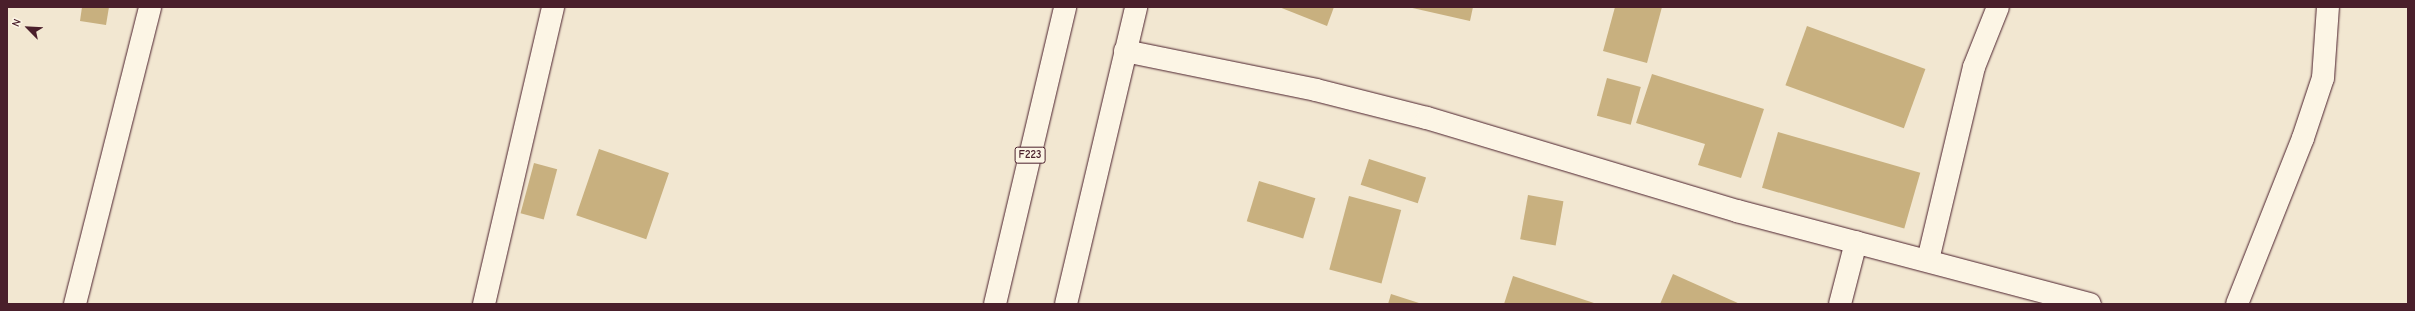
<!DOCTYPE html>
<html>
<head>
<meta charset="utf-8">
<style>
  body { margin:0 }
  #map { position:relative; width:2415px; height:311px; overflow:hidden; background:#f2e7d1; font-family:"Comic Neue",sans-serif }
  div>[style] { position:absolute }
  .building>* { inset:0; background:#c8b07f; transform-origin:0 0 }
  .roads { filter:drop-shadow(0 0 1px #4a1f2b) drop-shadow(0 0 1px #4a1f2b) }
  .minor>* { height:22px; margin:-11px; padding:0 11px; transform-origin:11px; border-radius:11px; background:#fcf5e5 }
  .primary>* { height:22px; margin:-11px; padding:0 11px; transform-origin:11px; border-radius:11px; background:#fcf5e5 }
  span { translate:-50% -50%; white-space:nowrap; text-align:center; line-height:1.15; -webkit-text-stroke:3px #fcf5e5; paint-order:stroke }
  .shield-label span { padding:1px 3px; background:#fcf5e5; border:1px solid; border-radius:3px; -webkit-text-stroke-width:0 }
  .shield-label { font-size:11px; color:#4a1f2b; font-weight:700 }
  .frame { position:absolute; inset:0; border:8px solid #4a1f2b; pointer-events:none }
  .north { position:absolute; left:8px; top:8px; width:40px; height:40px; -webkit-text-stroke:3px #fcf5e5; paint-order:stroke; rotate:294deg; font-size:11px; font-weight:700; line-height:16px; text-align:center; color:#4a1f2b }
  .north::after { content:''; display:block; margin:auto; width:14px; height:18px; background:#4a1f2b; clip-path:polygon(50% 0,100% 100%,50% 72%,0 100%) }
</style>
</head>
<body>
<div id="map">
  <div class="building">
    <i style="clip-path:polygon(82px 7px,109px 7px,106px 25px,80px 21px)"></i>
    <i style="clip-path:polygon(1279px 7px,1334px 7px,1327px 26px)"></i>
    <i style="clip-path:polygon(1408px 7px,1473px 7px,1470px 21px)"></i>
    <i style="clip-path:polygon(1615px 7px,1662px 7px,1647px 63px,1603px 51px)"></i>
    <i style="left:1807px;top:26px;width:126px;height:63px;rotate:20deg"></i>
    <i style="clip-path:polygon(1652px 74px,1764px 109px,1741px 178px,1698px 165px,1705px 144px,1636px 123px)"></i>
    <i style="left:1607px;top:78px;width:35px;height:39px;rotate:15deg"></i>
    <i style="left:1778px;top:132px;width:148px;height:58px;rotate:16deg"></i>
    <i style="left:599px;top:149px;width:74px;height:70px;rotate:19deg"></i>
    <i style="left:1369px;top:159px;width:60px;height:27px;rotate:18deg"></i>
    <i style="left:534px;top:163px;width:24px;height:52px;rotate:15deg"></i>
    <i style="left:1259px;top:181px;width:59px;height:42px;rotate:17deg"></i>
    <i style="left:1528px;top:195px;width:36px;height:45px;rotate:10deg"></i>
    <i style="left:1349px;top:196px;width:54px;height:76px;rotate:15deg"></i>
    <i style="clip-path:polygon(1673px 274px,1740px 304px,1660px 304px)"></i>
    <i style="clip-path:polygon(1513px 276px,1597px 304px,1504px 304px)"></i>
    <i style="clip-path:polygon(1391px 294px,1419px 303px,1388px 304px)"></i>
  </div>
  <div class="roads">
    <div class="minor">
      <i style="left:1125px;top:51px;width:195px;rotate:11.5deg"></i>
      <i style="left:1316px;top:90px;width:114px;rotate:14.2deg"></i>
      <i style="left:1427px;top:118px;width:324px;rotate:16.7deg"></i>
      <i style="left:1737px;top:211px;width:365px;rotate:14.8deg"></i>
      <i style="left:1928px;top:260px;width:198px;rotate:-76.6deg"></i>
      <i style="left:1974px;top:67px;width:65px;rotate:-68.2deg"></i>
      <i style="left:75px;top:304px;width:306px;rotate:-75.8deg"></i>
      <i style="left:484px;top:304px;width:305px;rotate:-76.9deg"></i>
      <i style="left:1840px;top:304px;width:64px;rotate:-75.5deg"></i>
      <i style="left:2237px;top:304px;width:179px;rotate:-68.3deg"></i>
      <i style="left:2303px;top:138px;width:63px;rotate:-71.6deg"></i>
      <i style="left:2323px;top:78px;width:71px;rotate:-86deg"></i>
    </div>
    <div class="primary">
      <i style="left:995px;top:304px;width:305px;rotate:-76.7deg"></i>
      <i style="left:1066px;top:304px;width:305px;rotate:-76.7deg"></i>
    </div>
  </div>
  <div class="shield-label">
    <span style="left:1030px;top:155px">F223</span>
  </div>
  <div class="frame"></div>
  <div class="north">N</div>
</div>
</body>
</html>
